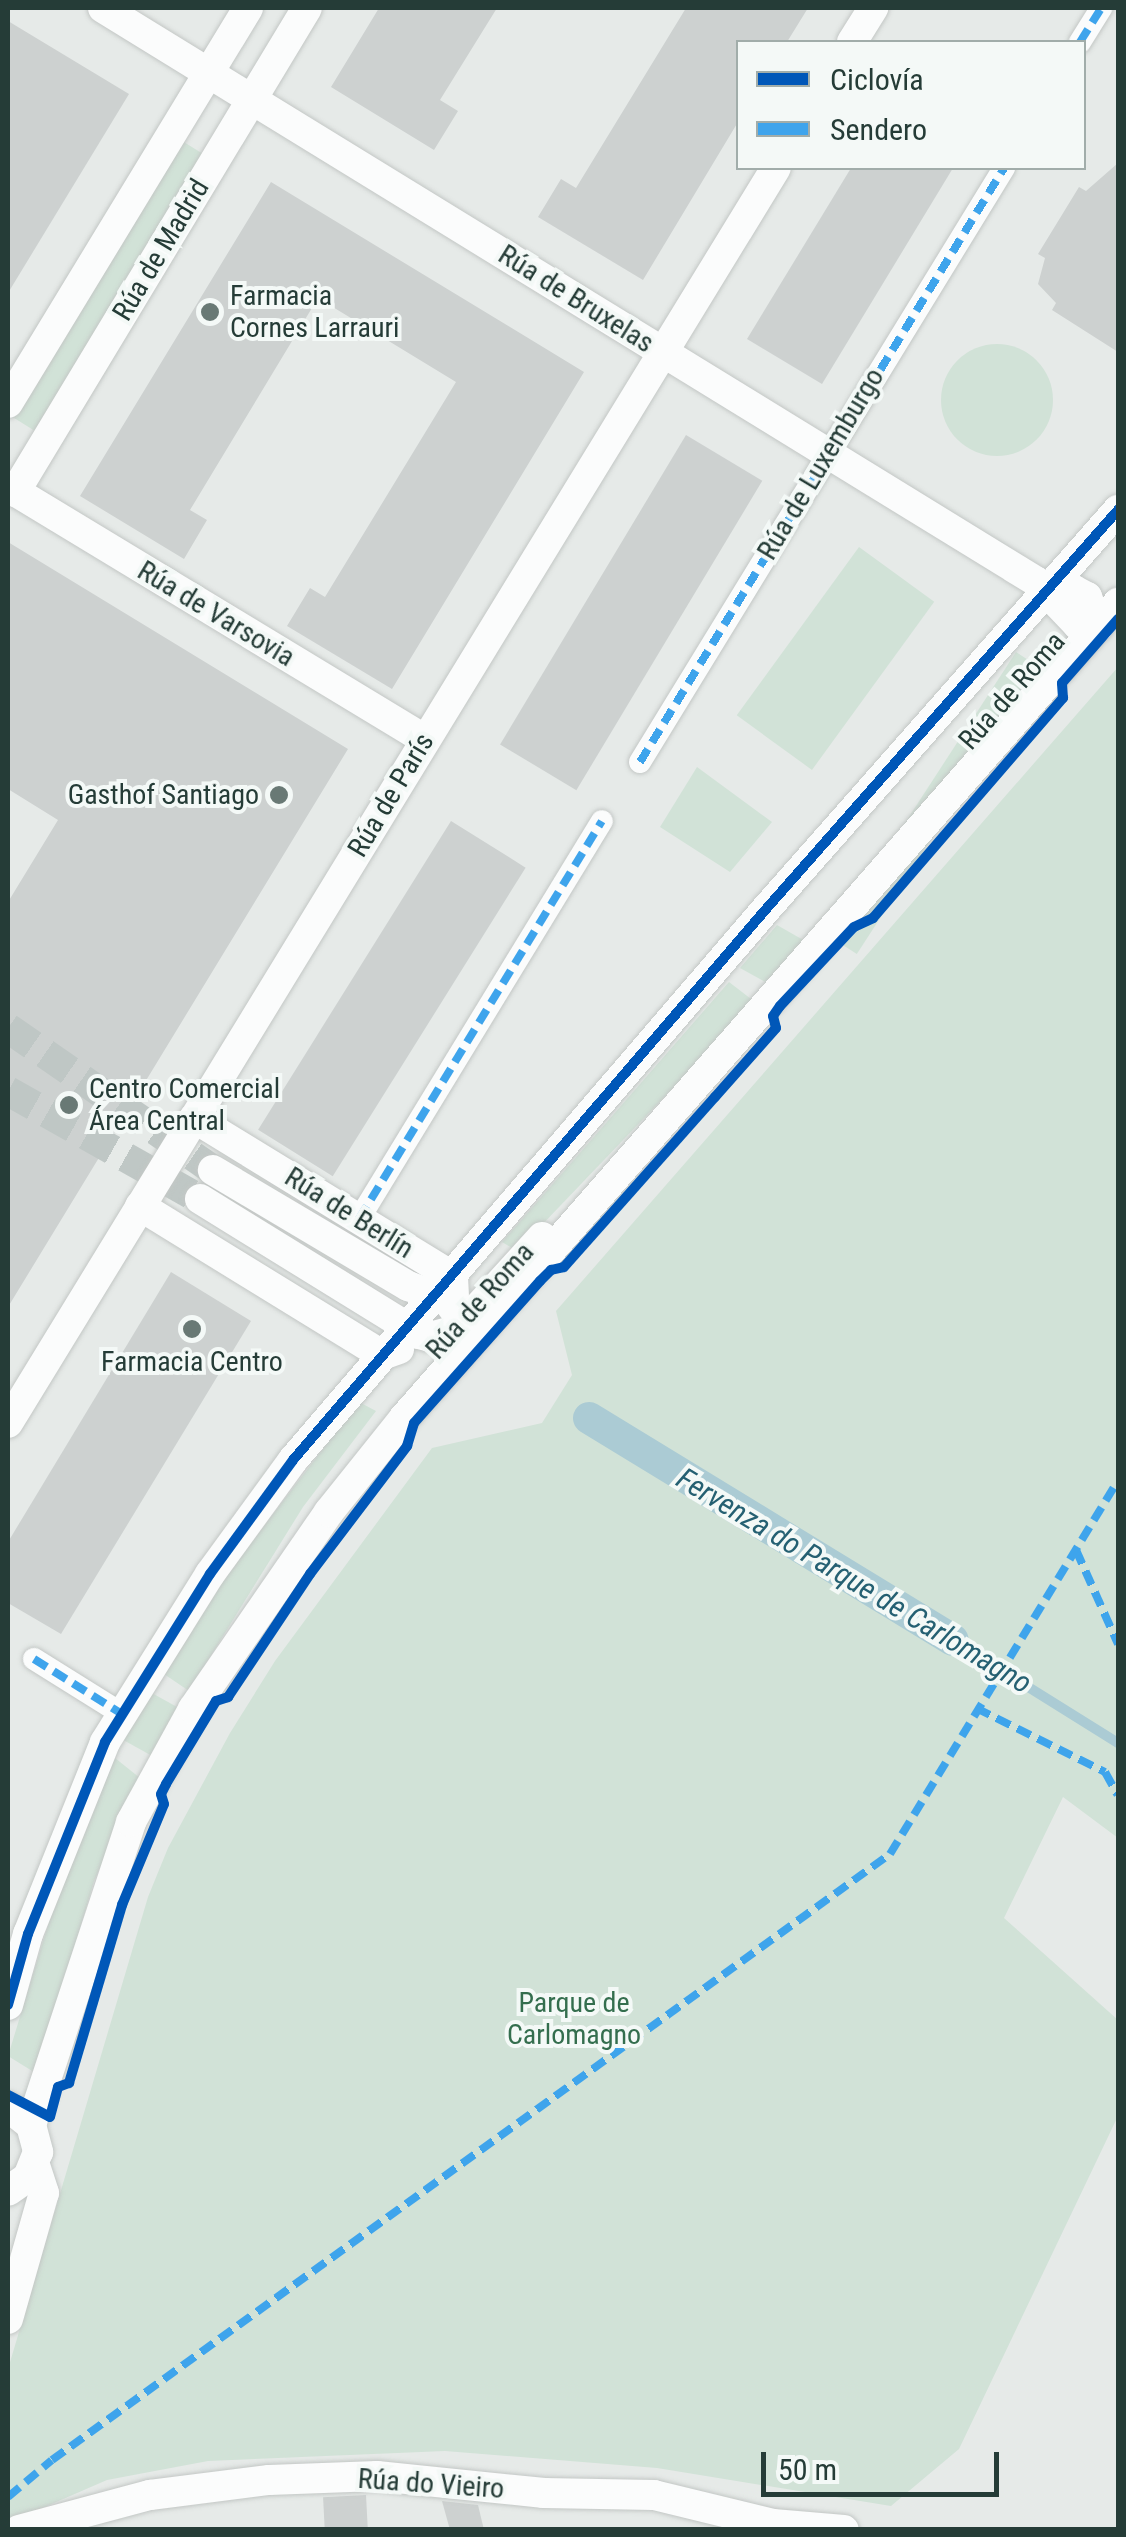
<!DOCTYPE html>
<html>
<head>
<meta charset="utf-8">
<style>
  body { margin:0 }
  #map { position:relative; width:1126px; height:2537px; overflow:hidden; background:#e6eae8; font-family:"Roboto Condensed",sans-serif }
  div>[style] { position:absolute }
  .green>* { inset:0; background:#d1e2d7; transform-origin:0 0 }
  .round { border-radius:50% }
  .stream>* { height:10px; margin:-5px; padding:0 5px; transform-origin:5px; border-radius:5px; background:#abcbd4 }
  .canal>* { height:32px; margin:-16px; padding:0 16px; transform-origin:16px; border-radius:16px; background:#abcbd4 }
  .building>* { inset:0; background:#cdd1d0; transform-origin:0 0 }
  .minor-tunnel>* { height:30px; margin-top:-15px; transform-origin:0; background:repeating-linear-gradient(90deg,#bfc7c5 0 30px,transparent 0 45px) }
  .roads { filter:drop-shadow(0 0 2px #c3c7c5) drop-shadow(0 0 2px #c3c7c5) }
  .pedestrian>* { height:22px; margin:-11px; padding:0 11px; transform-origin:11px; border-radius:11px; background:#fbfcfc }
  .minor>* { height:30px; margin:-15px; padding:0 15px; transform-origin:15px; border-radius:15px; background:#fbfcfc }
  .quiet>* { height:8px; margin-top:-4px; transform-origin:0; background:repeating-linear-gradient(90deg,#3ea4ec 0 15px,transparent 0 23px) }
  .cycleway>* { height:10px; margin:-5px; padding:0 5px; transform-origin:5px; border-radius:5px; background:#0057b8 }
  .dots>* { width:28px; height:28px; translate:-50% -50%; box-sizing:border-box; border:5px solid #f4f9f7; border-radius:50% }
  span { translate:-50% -50%; white-space:nowrap; text-align:center; line-height:1.15; -webkit-text-stroke:8px #f4f9f7; paint-order:stroke }
  .street-label { font-size:28px; color:#253c37 }
  .poi-label { font-size:28px; color:#253c37 }
  .left { translate:0 -50%; text-align:left }
  .right { translate:-100% -50%; text-align:right }
  .park-label { font-size:28px; color:#346e4e }
  .water-label { font-size:30px; color:#256072; font-style:italic }
  .frame { position:absolute; inset:0; border:10px solid #253c37; pointer-events:none }
  .legend { position:absolute; left:736px; top:40px; width:350px; height:130px; box-sizing:border-box; background:#f4f9f7; border:2px solid #a1adaa; margin:0; padding:12px 18px; list-style:none; font-size:30px; color:#253c37 }
  .legend li { display:flex; align-items:center; gap:20px; height:50px }
  .legend b { width:50px; border:2px solid #a1adaa }
  .scale { position:absolute; left:761px; top:2452px; width:238px; height:45px; box-sizing:border-box; border:5px solid #253c37; border-top:0; padding-left:12px; font-size:30px; line-height:35px; white-space:nowrap; color:#253c37; -webkit-text-stroke:8px #f4f9f7; paint-order:stroke }
</style>
</head>
<body>
<div id="map">
  <div class="green">
    <i style="left:179px;top:139px;width:36px;height:324px;rotate:32deg"></i>
    <i class="round" style="left:941px;top:344px;width:112px;height:112px"></i>
    <i style="left:859px;top:547px;width:93px;height:208px;rotate:36deg"></i>
    <i style="left:1016px;top:652px;width:31px;height:340px;rotate:33deg"></i>
    <i style="clip-path:polygon(1118px 667px,1118px 1838px,1063px 1797px,1004px 1918px,1118px 2020px,1118px 2116px,959px 2449px,891px 2506px,657px 2468px,445px 2451px,208px 2461px,107px 2480px,8px 2523px,8px 2369px,148px 1897px,168px 1848px,230px 1733px,275px 1661px,432px 1448px,542px 1423px,572px 1375px,556px 1311px)"></i>
    <i style="clip-path:polygon(697px 767px,772px 822px,730px 872px,660px 827px)"></i>
    <i style="clip-path:polygon(777px 925px,805px 941px,767px 983px,740px 968px)"></i>
    <i style="clip-path:polygon(729px 982px,755px 1002px,517px 1251px,502px 1242px)"></i>
    <i style="clip-path:polygon(359px 1402px,376px 1411px,303px 1507px,189px 1691px,164px 1674px,231px 1569px)"></i>
    <i style="left:150px;top:1692px;width:33px;height:55px;rotate:29deg"></i>
    <i style="clip-path:polygon(115px 1758px,140px 1778px,94px 1881px,37px 2074px,8px 2056px,64px 1873px)"></i>
  </div>
  <div class="stream">
    <i style="left:953px;top:1640px;width:195px;rotate:32deg"></i>
  </div>
  <div class="canal">
    <i style="left:589px;top:1418px;width:426px;rotate:31.4deg"></i>
  </div>
  <div class="building">
    <i style="clip-path:polygon(379px 8px,497px 8px,440px 100px,458px 111px,434px 150px,331px 87px)"></i>
    <i style="clip-path:polygon(686px 8px,808px 8px,787px 42px,738px 42px,738px 122px,643px 280px,538px 217px,561px 179px,576px 188px)"></i>
    <i style="clip-path:polygon(8px 21px,129px 94px,8px 293px)"></i>
    <i style="clip-path:polygon(1118px 163px,1118px 352px,1052px 310px,1056px 303px,1038px 284px,1045px 258px,1038px 254px,1079px 187px,1086px 191px)"></i>
    <i style="clip-path:polygon(851px 168px,953px 168px,822px 384px,747px 339px)"></i>
    <i style="clip-path:polygon(271px 182px,584px 372px,392px 689px,287px 626px,310px 588px,325px 597px,456px 382px,318px 298px,190px 510px,207px 520px,184px 559px,80px 496px)"></i>
    <i style="left:686px;top:435px;width:89px;height:361px;rotate:31deg"></i>
    <i style="clip-path:polygon(8px 542px,348px 749px,8px 1307px,8px 902px,58px 820px,8px 789px)"></i>
    <i style="left:451px;top:821px;width:88px;height:364px;rotate:32deg"></i>
    <i style="clip-path:polygon(171px 1272px,251px 1321px,61px 1634px,8px 1603px,8px 1542px)"></i>
    <i style="left:366px;top:2495px;width:35px;height:43px;rotate:87deg"></i>
    <i style="clip-path:polygon(442px 2501px,478px 2505px,484px 2530px,450px 2530px)"></i>
  </div>
  <div class="minor-tunnel">
    <i style="left:8px;top:1028px;width:249px;rotate:34.7deg"></i>
    <i style="left:8px;top:1091px;width:220px;rotate:29.4deg"></i>
  </div>
  <div class="roads">
    <div class="pedestrian">
      <i style="left:1080px;top:42px;width:40px;rotate:-58deg"></i>
      <i style="left:640px;top:762px;width:697px;rotate:-58.5deg"></i>
      <i style="left:359px;top:1219px;width:466px;rotate:-58.6deg"></i>
      <i style="left:34px;top:1659px;width:104px;rotate:32deg"></i>
    </div>
    <div class="minor">
      <i style="left:103px;top:8px;width:1096px;rotate:31.57deg"></i>
      <i style="left:1037px;top:582px;width:59px;rotate:46.4deg"></i>
      <i style="left:1078px;top:625px;width:20px;rotate:6deg"></i>
      <i style="left:1098px;top:627px;width:32px;rotate:-110deg"></i>
      <i style="left:1087px;top:597px;width:15px;rotate:-152deg"></i>
      <i style="left:1074px;top:590px;width:26px;rotate:180deg"></i>
      <i style="left:852px;top:42px;width:40px;rotate:-58deg"></i>
      <i style="left:8px;top:403px;width:462px;rotate:-58.7deg"></i>
      <i style="left:8px;top:487px;width:488px;rotate:31.2deg"></i>
      <i style="left:15px;top:492px;width:565px;rotate:-58.9deg"></i>
      <i style="left:194px;top:1118px;width:304px;rotate:31.5deg"></i>
      <i style="left:453px;top:1277px;width:18px;rotate:87deg"></i>
      <i style="left:200px;top:1199px;width:257px;rotate:31.7deg"></i>
      <i style="left:419px;top:1334px;width:11px;rotate:15deg"></i>
      <i style="left:430px;top:1337px;width:27px;rotate:-15deg"></i>
      <i style="left:456px;top:1330px;width:13px;rotate:-72deg"></i>
      <i style="left:460px;top:1318px;width:22px;rotate:-126deg"></i>
      <i style="left:447px;top:1300px;width:41px;rotate:-160.3deg"></i>
      <i style="left:408px;top:1286px;width:227px;rotate:-149.3deg"></i>
      <i style="left:140px;top:1206px;width:284px;rotate:31.6deg"></i>
      <i style="left:382px;top:1355px;width:18px;rotate:-19deg"></i>
      <i style="left:452px;top:1336px;width:134px;rotate:-47.7deg"></i>
      <i style="left:8px;top:1423px;width:1471px;rotate:-58.54deg"></i>
      <i style="left:8px;top:2005px;width:74px;rotate:-74.3deg"></i>
      <i style="left:28px;top:1934px;width:207px;rotate:-68.1deg"></i>
      <i style="left:105px;top:1742px;width:198px;rotate:-58deg"></i>
      <i style="left:210px;top:1574px;width:141px;rotate:-53.9deg"></i>
      <i style="left:293px;top:1460px;width:728px;rotate:-49.35deg"></i>
      <i style="left:767px;top:908px;width:531px;rotate:-48.59deg"></i>
      <i style="left:8px;top:2107px;width:29px;rotate:38deg"></i>
      <i style="left:31px;top:2125px;width:28px;rotate:75deg"></i>
      <i style="left:38px;top:2152px;width:27px;rotate:112deg"></i>
      <i style="left:28px;top:2177px;width:24px;rotate:145deg"></i>
      <i style="left:31px;top:2125px;width:319px;rotate:-71.7deg"></i>
      <i style="left:131px;top:1822px;width:129px;rotate:-61.2deg"></i>
      <i style="left:193px;top:1709px;width:239px;rotate:-55.4deg"></i>
      <i style="left:329px;top:1512px;width:120px;rotate:-51.4deg"></i>
      <i style="left:404px;top:1418px;width:1084px;rotate:-48.78deg"></i>
      <i style="left:8px;top:2319px;width:131px;rotate:-74.1deg"></i>
      <i style="left:44px;top:2193px;width:29px;rotate:-108deg"></i>
      <i style="left:19px;top:2530px;width:136px;rotate:-15deg"></i>
      <i style="left:150px;top:2495px;width:120px;rotate:-7.2deg"></i>
      <i style="left:269px;top:2480px;width:108px;rotate:-2.1deg"></i>
      <i style="left:377px;top:2476px;width:168px;rotate:5.8deg"></i>
      <i style="left:544px;top:2493px;width:110px;rotate:1deg"></i>
      <i style="left:654px;top:2495px;width:122px;rotate:13.7deg"></i>
      <i style="left:773px;top:2524px;width:71px;rotate:4.8deg"></i>
    </div>
  </div>
  <div class="quiet">
    <i style="left:1080px;top:42px;width:40px;rotate:-58deg"></i>
    <i style="left:640px;top:762px;width:697px;rotate:-58.5deg"></i>
    <i style="left:359px;top:1219px;width:466px;rotate:-58.6deg"></i>
    <i style="left:1076px;top:1550px;width:103px;rotate:65.9deg"></i>
    <i style="left:34px;top:1659px;width:104px;rotate:32deg"></i>
    <i style="left:976px;top:1708px;width:144px;rotate:26.4deg"></i>
    <i style="left:1105px;top:1772px;width:26px;rotate:61deg"></i>
    <i style="left:8px;top:2497px;width:57px;rotate:-40.1deg"></i>
    <i style="left:52px;top:2460px;width:1034px;rotate:-35.87deg"></i>
    <i style="left:890px;top:1854px;width:437px;rotate:-58.6deg"></i>
  </div>
  <div class="cycleway">
    <i style="left:8px;top:2005px;width:74px;rotate:-74.3deg"></i>
    <i style="left:28px;top:1934px;width:207px;rotate:-68.1deg"></i>
    <i style="left:105px;top:1742px;width:198px;rotate:-58deg"></i>
    <i style="left:210px;top:1574px;width:141px;rotate:-53.9deg"></i>
    <i style="left:293px;top:1460px;width:728px;rotate:-49.35deg"></i>
    <i style="left:767px;top:908px;width:531px;rotate:-48.59deg"></i>
    <i style="left:8px;top:2095px;width:47px;rotate:27.6deg"></i>
    <i style="left:50px;top:2117px;width:31px;rotate:-75deg"></i>
    <i style="left:58px;top:2087px;width:12px;rotate:-20deg"></i>
    <i style="left:69px;top:2083px;width:186px;rotate:-73.4deg"></i>
    <i style="left:122px;top:1905px;width:109px;rotate:-67.4deg"></i>
    <i style="left:164px;top:1804px;width:10px;rotate:-107deg"></i>
    <i style="left:161px;top:1794px;width:11px;rotate:-63deg"></i>
    <i style="left:166px;top:1784px;width:97px;rotate:-58.9deg"></i>
    <i style="left:216px;top:1701px;width:13px;rotate:-18deg"></i>
    <i style="left:228px;top:1697px;width:148px;rotate:-56.3deg"></i>
    <i style="left:310px;top:1574px;width:161px;rotate:-52.8deg"></i>
    <i style="left:407px;top:1446px;width:24px;rotate:-73deg"></i>
    <i style="left:414px;top:1423px;width:190px;rotate:-48.4deg"></i>
    <i style="left:540px;top:1281px;width:16px;rotate:-45deg"></i>
    <i style="left:551px;top:1270px;width:13px;rotate:-13deg"></i>
    <i style="left:564px;top:1267px;width:227px;rotate:-48.4deg"></i>
    <i style="left:715px;top:1097px;width:92px;rotate:-48.5deg"></i>
    <i style="left:776px;top:1028px;width:12px;rotate:-104deg"></i>
    <i style="left:773px;top:1016px;width:12px;rotate:-55deg"></i>
    <i style="left:780px;top:1006px;width:108px;rotate:-46.9deg"></i>
    <i style="left:854px;top:927px;width:21px;rotate:-25deg"></i>
    <i style="left:873px;top:918px;width:291px;rotate:-49.2deg"></i>
    <i style="left:1063px;top:698px;width:15px;rotate:-94deg"></i>
    <i style="left:1062px;top:683px;width:85px;rotate:-48.8deg"></i>
  </div>
  <div class="dots">
    <i style="left:210px;top:312px;background:#697975"></i>
    <i style="left:279px;top:795px;background:#697975"></i>
    <i style="left:69px;top:1105px;background:#697975"></i>
    <i style="left:192px;top:1329px;background:#697975"></i>
  </div>
  <div class="street-label">
    <span style="left:161px;top:250px;rotate:-59deg">Rúa de Madrid</span>
    <span style="left:576px;top:299px;rotate:32deg">Rúa de Bruxelas</span>
    <span style="left:821px;top:464px;rotate:-59deg">Rúa de Luxemburgo</span>
    <span style="left:216px;top:614px;rotate:31deg">Rúa de Varsovia</span>
    <span style="left:1012px;top:691px;rotate:-49deg">Rúa de Roma</span>
    <span style="left:391px;top:795px;rotate:-59deg">Rúa de París</span>
    <span style="left:349px;top:1213px;rotate:32deg">Rúa de Berlín</span>
    <span style="left:480px;top:1301px;rotate:-48deg">Rúa de Roma</span>
    <span style="left:431px;top:2484px;rotate:4deg">Rúa do Vieiro</span>
  </div>
  <div class="poi-label">
    <span class="left" style="left:230px;top:312px">Farmacia<br>Cornes Larrauri</span>
    <span class="right" style="left:259px;top:795px">Gasthof Santiago</span>
    <span class="left" style="left:89px;top:1105px">Centro Comercial<br>Área Central</span>
    <span style="left:192px;top:1362px">Farmacia Centro</span>
  </div>
  <div class="park-label">
    <span style="left:574px;top:2019px">Parque de<br>Carlomagno</span>
  </div>
  <div class="water-label">
    <span style="left:854px;top:1581px;rotate:31deg">Fervenza do Parque de Carlomagno</span>
  </div>
  <div class="frame"></div>
  <ul class="legend">
  <li><b style="height:12px;background:#0057b8"></b>Ciclovía</li>
  <li><b style="height:12px;background:#3ea4ec"></b>Sendero</li>
  </ul>
  <div class="scale">50 m</div>
</div>
</body>
</html>
